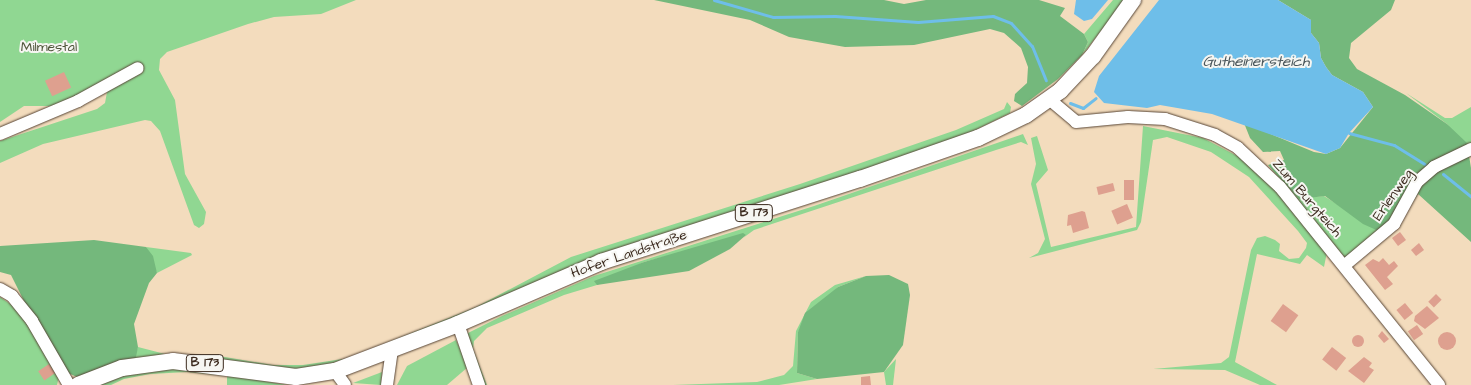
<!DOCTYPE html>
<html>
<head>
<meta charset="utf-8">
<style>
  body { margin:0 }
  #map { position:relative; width:1471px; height:385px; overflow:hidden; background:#f3dcbd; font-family:"Architects Daughter",sans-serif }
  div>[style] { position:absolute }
  .green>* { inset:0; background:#90d792 }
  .forest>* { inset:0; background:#74b87c }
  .water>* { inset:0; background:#6ebee9 }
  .stream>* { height:3px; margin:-1.5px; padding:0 1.5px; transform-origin:1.5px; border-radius:1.5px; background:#6ebee9 }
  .building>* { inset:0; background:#dea08f; transform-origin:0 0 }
  .round { border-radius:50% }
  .roads { filter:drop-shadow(0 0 1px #574536) drop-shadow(0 0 1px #574536) }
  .minor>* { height:12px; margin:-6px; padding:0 6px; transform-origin:6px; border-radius:6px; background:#fff }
  .major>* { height:16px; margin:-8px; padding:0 8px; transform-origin:8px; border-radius:8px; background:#fff }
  span { translate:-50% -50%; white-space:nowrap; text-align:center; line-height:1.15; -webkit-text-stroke:4px #f6f6f2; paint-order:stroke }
  .shield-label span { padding:1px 4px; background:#f6f6f2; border:1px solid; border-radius:4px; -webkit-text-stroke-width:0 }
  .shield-label { font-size:12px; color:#3b2a1e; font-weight:700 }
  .park-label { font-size:14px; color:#50553b }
  .street-label { font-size:14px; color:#3b2a1e }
  .water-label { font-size:15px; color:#4a565b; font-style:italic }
</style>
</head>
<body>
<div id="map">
  <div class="green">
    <i style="clip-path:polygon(0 0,356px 0,321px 14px,274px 17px,248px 24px,167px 52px,160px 59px,159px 70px,175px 100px,185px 174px,206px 212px,204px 224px,199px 228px,194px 225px,160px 131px,151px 121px,145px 120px,43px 144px,0 163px,0 141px,97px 109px,105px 103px,107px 92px,116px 83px,143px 72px,143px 65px,55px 106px,24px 106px,0 122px)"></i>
    <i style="clip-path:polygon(1113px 0,1125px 0,1082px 55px,1088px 42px,1084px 34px)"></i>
    <i style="clip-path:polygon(1406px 93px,1445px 118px,1452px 118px,1471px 107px,1471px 148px,1468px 150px,1447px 124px)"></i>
    <i style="clip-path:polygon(1007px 102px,1011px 107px,1010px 113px,963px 136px,456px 320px,313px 370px,133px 361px,138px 347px,165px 354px,219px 356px,273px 365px,303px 365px,349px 358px,476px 307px,571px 257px,800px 184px,956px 130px,1004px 109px)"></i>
    <i style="clip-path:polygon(1143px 126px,1203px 138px,1241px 158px,1272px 186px,1327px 252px,1324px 267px,1307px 255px,1300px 264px,1257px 254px,1235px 362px,1277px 385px,1260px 385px,1225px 370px,1153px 369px,1221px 363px,1229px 357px,1251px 250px,1257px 238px,1265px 236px,1275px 240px,1280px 244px,1279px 251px,1289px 259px,1299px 258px,1306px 248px,1307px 243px,1298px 231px,1249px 177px,1211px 152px,1167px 137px,1153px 140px,1141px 222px,1137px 230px,1029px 258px,1038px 253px,1045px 239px,1031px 184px,1036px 164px,1031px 138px,1037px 136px,1048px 170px,1036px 184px,1051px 247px,1136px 227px)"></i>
    <i style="clip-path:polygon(1023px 134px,1028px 145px,1021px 142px,996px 150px,754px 230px,743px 238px,746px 235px,644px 262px,597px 285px,564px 295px,487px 328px,474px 341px,473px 349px,487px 385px,482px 385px,466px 334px,502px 316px,594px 276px,814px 206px)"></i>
    <i style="clip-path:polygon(1268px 165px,1299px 198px,1324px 196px,1383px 233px,1345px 258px)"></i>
    <i style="clip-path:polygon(146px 247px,191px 253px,192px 255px,157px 273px)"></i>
    <i style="clip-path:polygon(866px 276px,838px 287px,798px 332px,797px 373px,817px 379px,779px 385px,673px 385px,757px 382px,784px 375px,793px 366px,796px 331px,811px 302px,835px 285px)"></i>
    <i style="clip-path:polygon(0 297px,19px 310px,59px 376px,57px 385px,0 385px)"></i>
    <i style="clip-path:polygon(456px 340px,468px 367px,447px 385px,397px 385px,407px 366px)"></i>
    <i style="clip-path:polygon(896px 359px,893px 385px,886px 385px,884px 372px)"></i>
    <i style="clip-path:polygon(162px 368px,189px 368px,287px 385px,227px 385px,227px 376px,187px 372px,150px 374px,124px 379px,111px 385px,94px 385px,119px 376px)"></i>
    <i style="clip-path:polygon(382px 372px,381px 385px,353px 383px)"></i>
  </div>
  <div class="forest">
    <i style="clip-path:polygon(654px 0,884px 0,904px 4px,926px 0,1039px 0,1065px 8px,1060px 16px,1084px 34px,1088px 42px,1082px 55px,1058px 79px,1022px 106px,1014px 101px,1015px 94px,1027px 83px,1028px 67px,1021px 48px,1004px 33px,990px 29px,914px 45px,845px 47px,789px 37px,750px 20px)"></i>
    <i style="clip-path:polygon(1278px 0,1395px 0,1391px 10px,1351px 43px,1349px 58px,1357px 69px,1405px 95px,1447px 124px,1467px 143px,1471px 168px,1471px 242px,1418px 194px,1394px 231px,1383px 233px,1363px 224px,1325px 196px,1299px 199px,1268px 165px,1284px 160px,1280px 151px,1263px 152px,1250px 138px,1244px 123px,1314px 152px,1326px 154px,1340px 148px,1373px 107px,1363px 92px,1332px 75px,1326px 67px,1321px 58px,1319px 43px,1311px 33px,1311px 20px)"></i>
    <i style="clip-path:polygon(743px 233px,746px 235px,730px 249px,689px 271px,597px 285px,594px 281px,644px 262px)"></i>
    <i style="clip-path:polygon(94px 240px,146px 247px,153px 256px,157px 273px,149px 283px,134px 324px,138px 347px,136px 357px,133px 361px,77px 377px,68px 373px,28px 309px,11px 275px,0 272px,0 246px)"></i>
    <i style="clip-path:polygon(889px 275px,908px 284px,910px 295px,903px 345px,884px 372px,817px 379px,797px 373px,798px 332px,805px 313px,838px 287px,866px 276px)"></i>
  </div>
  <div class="water">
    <i style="clip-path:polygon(1076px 0,1108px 0,1092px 19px,1084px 21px,1074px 14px)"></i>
    <i style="clip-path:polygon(1159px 0,1278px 0,1311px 20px,1311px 33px,1319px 43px,1321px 58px,1326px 67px,1332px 75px,1363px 92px,1373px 107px,1349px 133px,1340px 148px,1326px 154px,1212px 114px,1160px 105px,1147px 108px,1104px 103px,1094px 92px,1099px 76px)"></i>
  </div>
  <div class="stream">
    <i style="left:714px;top:0;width:61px;rotate:16.1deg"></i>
    <i style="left:773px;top:17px;width:62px;rotate:-0.9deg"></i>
    <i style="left:835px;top:16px;width:83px;rotate:4.1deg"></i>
    <i style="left:918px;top:22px;width:75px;rotate:-4.6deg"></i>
    <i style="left:993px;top:16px;width:19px;rotate:21deg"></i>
    <i style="left:1011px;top:23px;width:31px;rotate:48deg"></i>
    <i style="left:1032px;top:46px;width:37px;rotate:68deg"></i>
    <i style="left:1070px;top:103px;width:14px;rotate:21deg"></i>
    <i style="left:1083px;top:108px;width:16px;rotate:-38deg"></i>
    <i style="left:1349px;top:133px;width:47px;rotate:14.9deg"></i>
    <i style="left:1394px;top:145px;width:36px;rotate:32deg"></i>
    <i style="left:1443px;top:174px;width:36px;rotate:39deg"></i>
  </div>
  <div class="building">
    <i style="left:64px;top:72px;width:17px;height:21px;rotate:65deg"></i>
    <i style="left:1124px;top:180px;width:10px;height:20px"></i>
    <i style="left:1113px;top:183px;width:8px;height:17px;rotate:76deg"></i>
    <i style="left:1127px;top:204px;width:15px;height:17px;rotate:67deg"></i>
    <i style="clip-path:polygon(1082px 211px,1085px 212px,1089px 228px,1073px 233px,1071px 225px,1067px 226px,1068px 215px)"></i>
    <i style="left:1400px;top:232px;width:10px;height:10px;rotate:53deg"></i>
    <i style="clip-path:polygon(1419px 243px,1424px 250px,1416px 256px,1411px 250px)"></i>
    <i style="clip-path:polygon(1383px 258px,1389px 265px,1394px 261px,1398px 266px,1387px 277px,1393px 284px,1385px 290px,1365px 265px,1373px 259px,1379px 262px)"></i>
    <i style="left:1436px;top:294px;width:8px;height:11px;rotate:45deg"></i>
    <i style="left:1405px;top:303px;width:13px;height:11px;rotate:51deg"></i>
    <i style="left:1283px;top:304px;width:19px;height:21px;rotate:36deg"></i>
    <i style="clip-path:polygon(1427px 306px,1439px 318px,1425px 329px,1414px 321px,1415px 316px)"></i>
    <i style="left:1417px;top:325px;width:11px;height:11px;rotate:56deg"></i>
    <i style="clip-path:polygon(1382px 331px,1389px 339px,1384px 343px,1378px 336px)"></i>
    <i class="round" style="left:1438px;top:332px;width:18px;height:18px"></i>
    <i class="round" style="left:1352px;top:335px;width:12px;height:12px"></i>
    <i style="left:1332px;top:347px;width:18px;height:16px;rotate:38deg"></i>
    <i style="clip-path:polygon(1364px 357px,1372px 363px,1369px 367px,1374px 370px,1364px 383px,1348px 371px)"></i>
    <i style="left:49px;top:364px;width:11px;height:13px;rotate:56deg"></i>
    <i style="clip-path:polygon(870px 376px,871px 385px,861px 385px,861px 377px)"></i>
  </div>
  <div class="roads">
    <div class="minor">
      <i style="left:1049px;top:99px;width:35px;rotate:40deg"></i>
      <i style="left:1076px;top:122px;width:52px;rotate:-5.5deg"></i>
      <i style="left:1128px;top:117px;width:37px;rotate:3deg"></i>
      <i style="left:1165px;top:119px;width:52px;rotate:17.7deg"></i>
      <i style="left:1215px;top:135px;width:26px;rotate:29deg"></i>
      <i style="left:1238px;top:148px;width:57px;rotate:42.9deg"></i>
      <i style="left:1280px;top:187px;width:254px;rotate:51.2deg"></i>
      <i style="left:0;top:134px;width:85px;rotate:-22.9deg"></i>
      <i style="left:78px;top:101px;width:68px;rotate:-28.8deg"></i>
      <i style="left:1345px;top:265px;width:64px;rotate:-39.9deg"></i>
      <i style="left:1394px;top:224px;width:48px;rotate:-61.3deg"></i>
      <i style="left:1417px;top:182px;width:23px;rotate:-41deg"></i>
      <i style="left:1434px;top:167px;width:41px;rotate:-25.9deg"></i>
      <i style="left:0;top:289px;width:14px;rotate:30deg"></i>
      <i style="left:12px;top:296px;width:32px;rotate:51deg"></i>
      <i style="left:32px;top:321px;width:74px;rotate:60deg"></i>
      <i style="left:458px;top:324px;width:65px;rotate:71deg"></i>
      <i style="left:335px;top:371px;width:17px;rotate:54deg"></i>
      <i style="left:387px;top:385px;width:34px;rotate:-82deg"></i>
    </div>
    <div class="major">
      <i style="left:78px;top:385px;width:47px;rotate:-21.1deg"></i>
      <i style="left:122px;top:368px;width:51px;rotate:-7.8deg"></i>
      <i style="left:173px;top:361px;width:124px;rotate:7.4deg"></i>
      <i style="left:296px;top:377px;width:39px;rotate:-9deg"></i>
      <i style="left:335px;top:371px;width:132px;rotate:-20.9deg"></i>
      <i style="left:458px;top:324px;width:156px;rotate:-23.4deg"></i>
      <i style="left:601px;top:262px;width:272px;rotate:-17.8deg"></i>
      <i style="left:860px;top:179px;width:125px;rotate:-19.2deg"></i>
      <i style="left:978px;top:138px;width:53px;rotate:-25.6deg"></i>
      <i style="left:1026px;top:115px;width:42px;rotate:-35.2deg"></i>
      <i style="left:1060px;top:91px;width:48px;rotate:-46.7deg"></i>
      <i style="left:1093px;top:56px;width:69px;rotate:-54.5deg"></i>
    </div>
  </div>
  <div class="shield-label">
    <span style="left:754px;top:213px">B 173</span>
    <span style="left:205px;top:363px">B 173</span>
  </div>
  <div class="park-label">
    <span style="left:49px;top:47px">Milmestal</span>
  </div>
  <div class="street-label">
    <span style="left:1393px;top:195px;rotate:-55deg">Erlenweg</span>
    <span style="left:1307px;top:198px;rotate:49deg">Zum Burgteich</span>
    <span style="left:629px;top:254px;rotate:-19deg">Hofer Landstraße</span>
  </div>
  <div class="water-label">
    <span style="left:1256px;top:62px">Gutheinersteich</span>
  </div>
</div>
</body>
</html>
